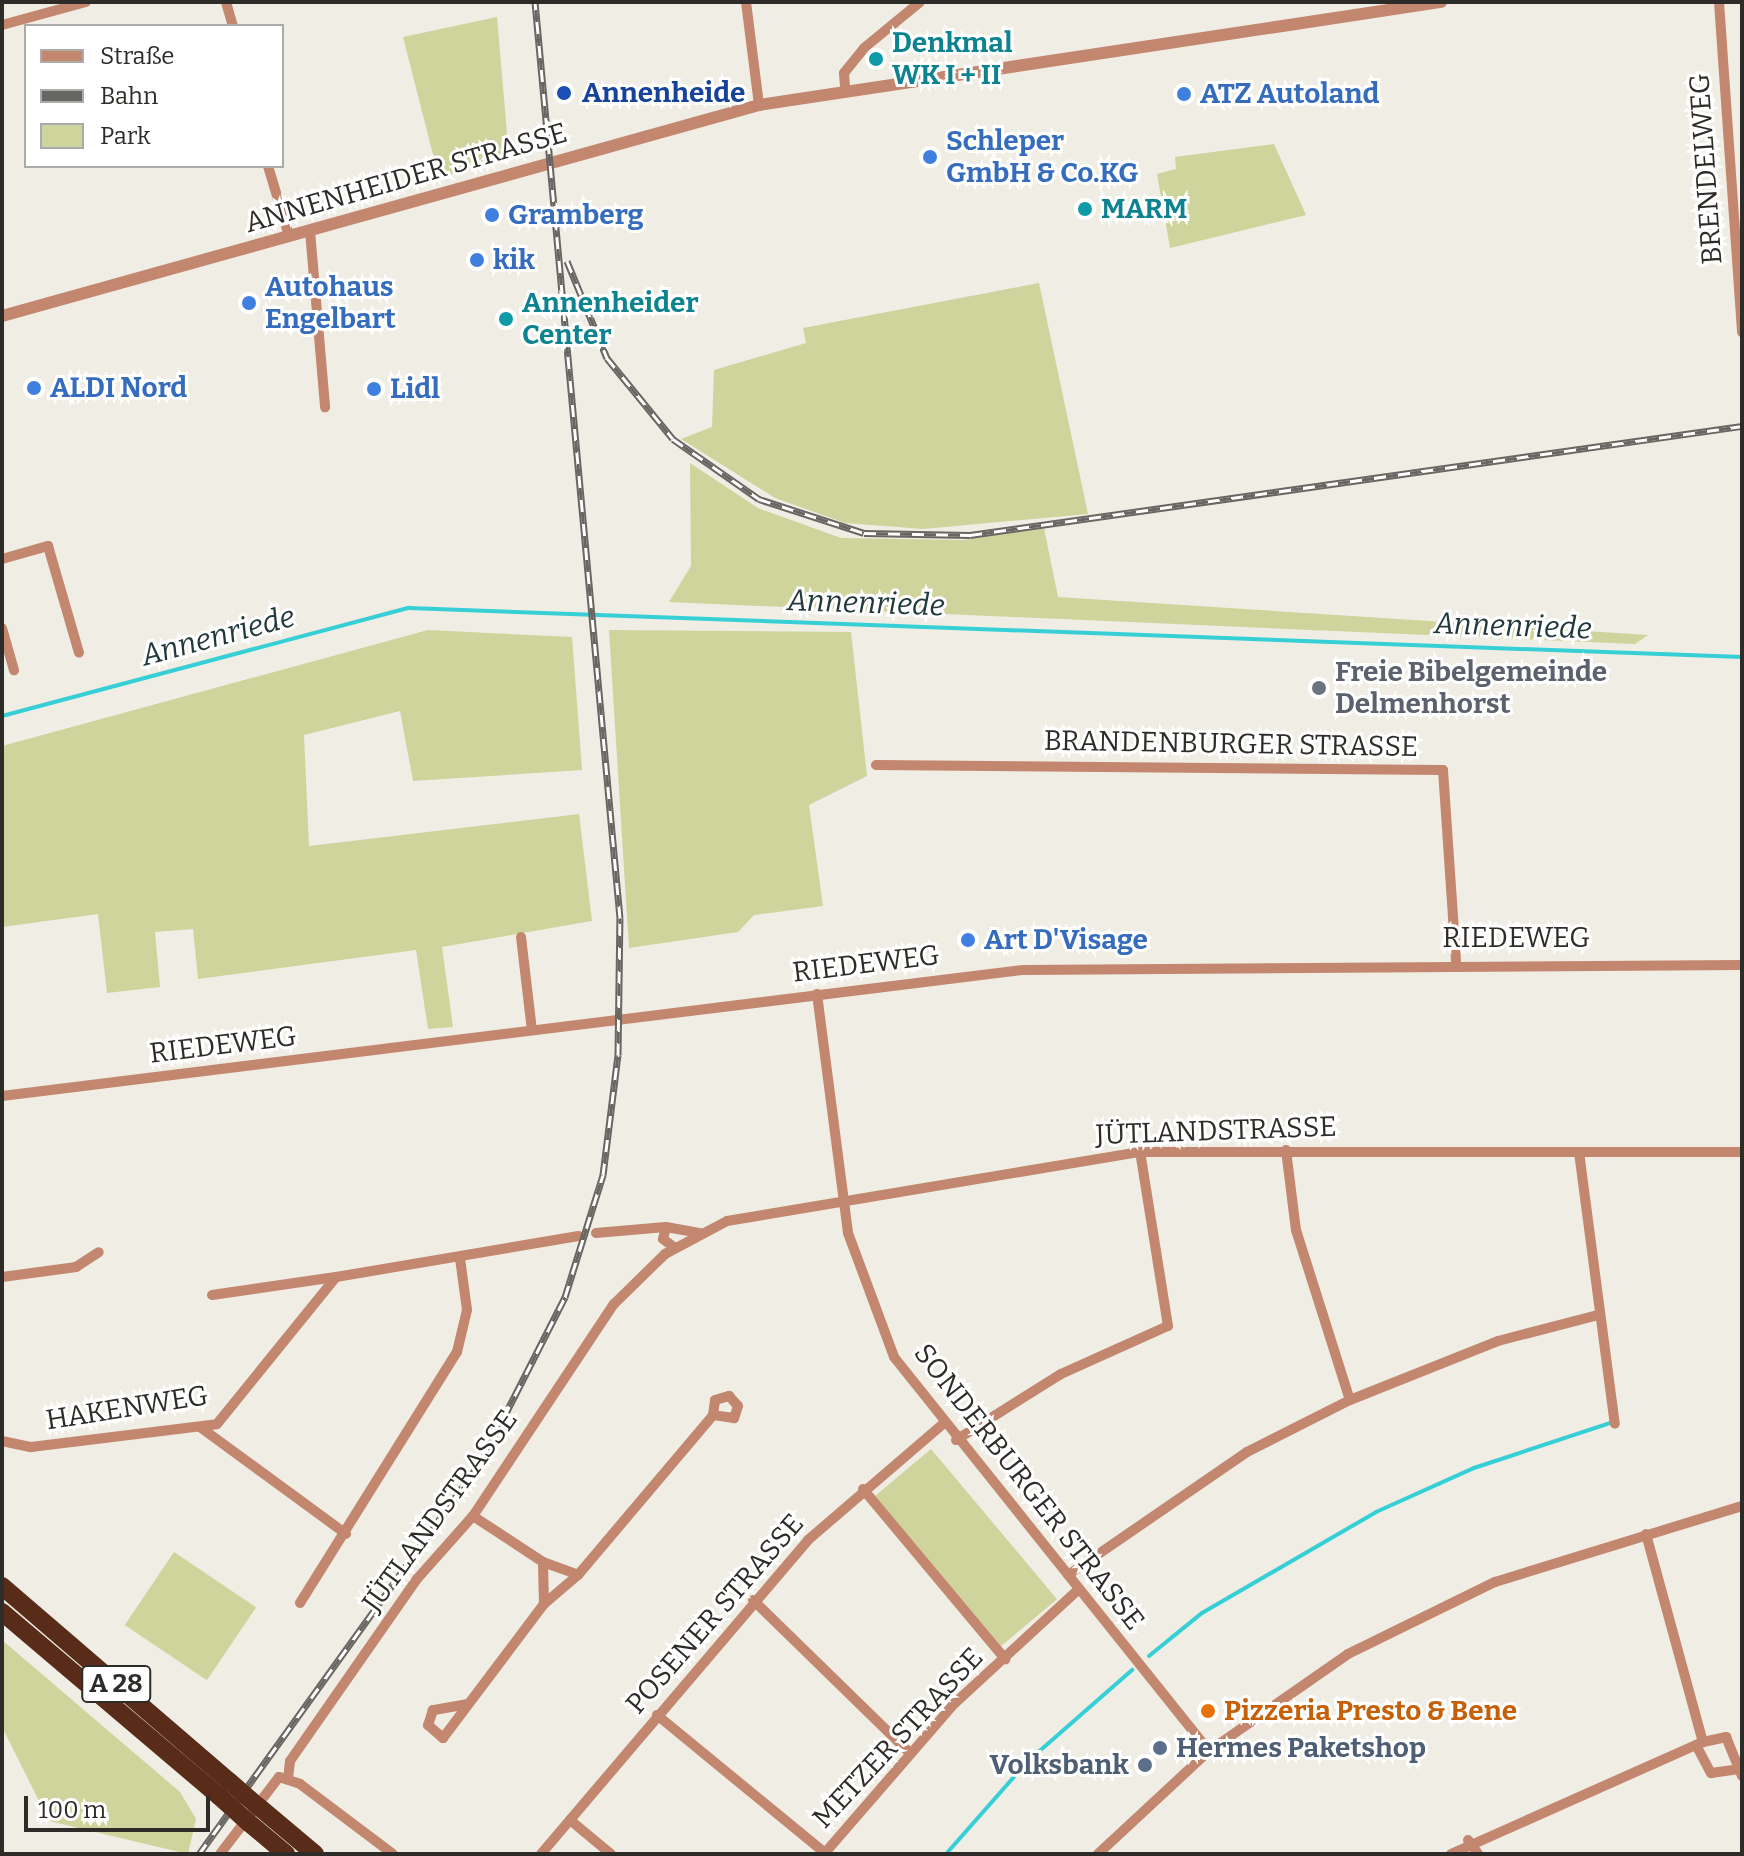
<!DOCTYPE html>
<html>
<head>
<meta charset="utf-8">
<style>
  body { margin:0 }
  #map { position:relative; width:1744px; height:1856px; overflow:hidden; background:#efede4; font-family:Bitter,serif }
  div>[style] { position:absolute }
  .green>* { inset:0; background:#cfd49c; transform-origin:0 0 }
  .stream>* { height:4px; margin:-2px; padding:0 2px; transform-origin:2px; border-radius:2px; background:#37cfd6 }
  .minor>* { height:10px; margin:-5px; padding:0 5px; transform-origin:5px; border-radius:5px; background:#c3866f }
  .tertiary>* { height:12px; margin:-6px; padding:0 6px; transform-origin:6px; border-radius:6px; background:#c3866f }
  .motorway>* { height:18px; margin:-9px; padding:0 9px; transform-origin:9px; border-radius:9px; background:#592b19 }
  .rail>* { height:7px; margin-top:-3.5px; transform-origin:0; background:repeating-linear-gradient(90deg,#fff 0 12px,#686662 0 24px); box-sizing:border-box; border-block:2px solid #686662 }
  .motorway-bridge>* { height:18px; margin:-9px; padding:0 9px; transform-origin:9px; border-radius:9px; background:#592b19 }
  .dots>* { width:22px; height:22px; translate:-50% -50%; box-sizing:border-box; border:4px solid #fff; border-radius:50% }
  span { translate:-50% -50%; white-space:nowrap; text-align:center; line-height:1.15; -webkit-text-stroke:6px #fff; paint-order:stroke }
  .shield-label span { padding:2px 6px; background:#fff; border:2px solid; border-radius:6px; -webkit-text-stroke-width:0 }
  .shield-label { font-size:26px; color:#2d2c29; font-weight:700 }
  .culture-label { font-size:28px; color:#0d838f; font-weight:700 }
  .left { translate:0 -50%; text-align:left }
  .transit-label { font-size:28px; color:#164399; font-weight:700 }
  .shop-label { font-size:28px; color:#366cbe; font-weight:700 }
  .street-label { font-size:28px; color:#2d2c29 }
  .worship-label { font-size:28px; color:#5b616d; font-weight:700 }
  .food-label { font-size:28px; color:#c56008; font-weight:700 }
  .service-label { font-size:28px; color:#4e5e75; font-weight:700 }
  .right { translate:-100% -50%; text-align:right }
  .water-label { font-size:30px; color:#21393a; font-style:italic }
  .frame { position:absolute; inset:0; border:4px solid #2d2c29; pointer-events:none }
  .legend { position:absolute; left:24px; top:24px; width:260px; height:144px; box-sizing:border-box; background:#fff; border:2px solid #ababa9; margin:0; padding:10px 14px; list-style:none; font-size:24px; color:#2d2c29 }
  .legend li { display:flex; align-items:center; gap:16px; height:40px }
  .legend b { width:40px; border:2px solid #ababa9 }
  .scale { position:absolute; left:24px; top:1796px; width:186px; height:36px; box-sizing:border-box; border:4px solid #2d2c29; border-top:0; padding-left:10px; font-size:24px; line-height:28px; white-space:nowrap; color:#2d2c29; -webkit-text-stroke:6px #fff; paint-order:stroke }
</style>
</head>
<body>
<div id="map">
  <div class="green">
    <i style="clip-path:polygon(497px 17px,509px 157px,439px 178px,403px 37px)"></i>
    <i style="clip-path:polygon(1274px 144px,1306px 215px,1170px 248px,1157px 174px,1176px 169px,1175px 157px)"></i>
    <i style="clip-path:polygon(1039px 283px,1088px 514px,923px 529px,845px 523px,775px 498px,681px 439px,712px 427px,714px 370px,806px 343px,803px 328px)"></i>
    <i style="clip-path:polygon(690px 463px,758px 508px,841px 538px,963px 540px,1044px 528px,1058px 597px,1648px 635px,1635px 644px,669px 602px,691px 566px)"></i>
    <i style="clip-path:polygon(428px 630px,572px 637px,582px 770px,413px 781px,400px 711px,304px 735px,309px 846px,579px 814px,592px 921px,442px 947px,453px 1027px,428px 1029px,416px 950px,198px 979px,193px 929px,155px 932px,160px 987px,107px 993px,98px 914px,2px 927px,2px 746px)"></i>
    <i style="clip-path:polygon(609px 630px,851px 632px,867px 776px,809px 805px,823px 906px,754px 915px,738px 932px,629px 948px)"></i>
    <i style="left:931px;top:1449px;width:196px;height:73px;rotate:50deg"></i>
    <i style="left:174px;top:1552px;width:99px;height:88px;rotate:34deg"></i>
    <i style="clip-path:polygon(2px 1640px,180px 1792px,196px 1819px,188px 1854px,49px 1821px,2px 1727px)"></i>
  </div>
  <div class="stream">
    <i style="left:2px;top:716px;width:421px;rotate:-14.9deg"></i>
    <i style="left:409px;top:608px;width:1334px;rotate:2.11deg"></i>
    <i style="left:1149px;top:1656px;width:68px;rotate:-39.1deg"></i>
    <i style="left:1202px;top:1613px;width:201px;rotate:-30.1deg"></i>
    <i style="left:1376px;top:1512px;width:107px;rotate:-24.2deg"></i>
    <i style="left:1474px;top:1468px;width:143px;rotate:-18.3deg"></i>
    <i style="left:946px;top:1854px;width:123px;rotate:-48.6deg"></i>
    <i style="left:1027px;top:1762px;width:140px;rotate:-41.2deg"></i>
  </div>
  <div class="minor">
    <i style="left:226px;top:2px;width:25px;rotate:74deg"></i>
    <i style="left:746px;top:2px;width:104px;rotate:82.8deg"></i>
    <i style="left:1719px;top:2px;width:331px;rotate:86deg"></i>
    <i style="left:2px;top:25px;width:87px;rotate:-15.3deg"></i>
    <i style="left:845px;top:87px;width:14px;rotate:-94deg"></i>
    <i style="left:844px;top:73px;width:32px;rotate:-51deg"></i>
    <i style="left:864px;top:48px;width:72px;rotate:-39.4deg"></i>
    <i style="left:268px;top:166px;width:73px;rotate:73.3deg"></i>
    <i style="left:310px;top:231px;width:177px;rotate:85.1deg"></i>
    <i style="left:2px;top:559px;width:48px;rotate:-15.8deg"></i>
    <i style="left:48px;top:546px;width:111px;rotate:73.8deg"></i>
    <i style="left:2px;top:628px;width:44px;rotate:74.1deg"></i>
    <i style="left:876px;top:765px;width:567px;rotate:0.51deg"></i>
    <i style="left:1443px;top:770px;width:191px;rotate:86.1deg"></i>
    <i style="left:521px;top:937px;width:94px;rotate:83.3deg"></i>
    <i style="left:817px;top:994px;width:241px;rotate:82.6deg"></i>
    <i style="left:848px;top:1233px;width:132px;rotate:69.6deg"></i>
    <i style="left:894px;top:1357px;width:504px;rotate:51.36deg"></i>
    <i style="left:2px;top:1096px;width:1029px;rotate:-7.04deg"></i>
    <i style="left:1023px;top:970px;width:719px;rotate:-0.4deg"></i>
    <i style="left:1286px;top:1150px;width:81px;rotate:82.9deg"></i>
    <i style="left:1296px;top:1230px;width:178px;rotate:72.4deg"></i>
    <i style="left:1579px;top:1152px;width:274px;rotate:82.5deg"></i>
    <i style="left:596px;top:1233px;width:70px;rotate:-4.9deg"></i>
    <i style="left:675px;top:1248px;width:15px;rotate:-143deg"></i>
    <i style="left:663px;top:1239px;width:12px;rotate:-76deg"></i>
    <i style="left:666px;top:1227px;width:35px;rotate:10deg"></i>
    <i style="left:2px;top:1277px;width:75px;rotate:-7.7deg"></i>
    <i style="left:76px;top:1267px;width:27px;rotate:-33deg"></i>
    <i style="left:212px;top:1295px;width:125px;rotate:-8.3deg"></i>
    <i style="left:200px;top:1427px;width:181px;rotate:36.2deg"></i>
    <i style="left:956px;top:1440px;width:124px;rotate:-32.2deg"></i>
    <i style="left:1061px;top:1374px;width:117px;rotate:-24.2deg"></i>
    <i style="left:1168px;top:1326px;width:176px;rotate:-99.1deg"></i>
    <i style="left:2px;top:1441px;width:30px;rotate:12deg"></i>
    <i style="left:31px;top:1447px;width:187px;rotate:-7deg"></i>
    <i style="left:217px;top:1424px;width:189px;rotate:-51deg"></i>
    <i style="left:336px;top:1277px;width:246px;rotate:-9.6deg"></i>
    <i style="left:863px;top:1489px;width:222px;rotate:50.1deg"></i>
    <i style="left:1646px;top:1534px;width:216px;rotate:74.7deg"></i>
    <i style="left:1703px;top:1742px;width:24px;rotate:-12deg"></i>
    <i style="left:1726px;top:1737px;width:42px;rotate:67.7deg"></i>
    <i style="left:543px;top:1562px;width:37px;rotate:20deg"></i>
    <i style="left:578px;top:1575px;width:209px;rotate:-49.8deg"></i>
    <i style="left:713px;top:1415px;width:15px;rotate:-82deg"></i>
    <i style="left:715px;top:1400px;width:15px;rotate:-16deg"></i>
    <i style="left:729px;top:1396px;width:13px;rotate:48deg"></i>
    <i style="left:738px;top:1406px;width:13px;rotate:108deg"></i>
    <i style="left:734px;top:1418px;width:21px;rotate:-172deg"></i>
    <i style="left:1068px;top:1575px;width:217px;rotate:-34.5deg"></i>
    <i style="left:1247px;top:1452px;width:115px;rotate:-26.8deg"></i>
    <i style="left:1350px;top:1400px;width:159px;rotate:-21.7deg"></i>
    <i style="left:1498px;top:1341px;width:103px;rotate:-14.6deg"></i>
    <i style="left:753px;top:1600px;width:219px;rotate:44.3deg"></i>
    <i style="left:300px;top:1603px;width:296px;rotate:-58deg"></i>
    <i style="left:457px;top:1352px;width:43px;rotate:-76.6deg"></i>
    <i style="left:467px;top:1310px;width:52px;rotate:-97.7deg"></i>
    <i style="left:544px;top:1604px;width:45px;rotate:-40.5deg"></i>
    <i style="left:468px;top:1704px;width:36px;rotate:170deg"></i>
    <i style="left:433px;top:1710px;width:16px;rotate:108deg"></i>
    <i style="left:428px;top:1725px;width:20px;rotate:41deg"></i>
    <i style="left:443px;top:1738px;width:168px;rotate:-53deg"></i>
    <i style="left:544px;top:1604px;width:42px;rotate:-91.4deg"></i>
    <i style="left:543px;top:1562px;width:84px;rotate:-146.7deg"></i>
    <i style="left:657px;top:1715px;width:217px;rotate:39.4deg"></i>
    <i style="left:1696px;top:1745px;width:32px;rotate:62deg"></i>
    <i style="left:1711px;top:1773px;width:28px;rotate:-8deg"></i>
    <i style="left:288px;top:1778px;width:17px;rotate:-83deg"></i>
    <i style="left:290px;top:1761px;width:222px;rotate:-55.1deg"></i>
    <i style="left:417px;top:1579px;width:84px;rotate:-48.4deg"></i>
    <i style="left:473px;top:1516px;width:255px;rotate:-56.4deg"></i>
    <i style="left:614px;top:1304px;width:71px;rotate:-44.4deg"></i>
    <i style="left:665px;top:1254px;width:70px;rotate:-28deg"></i>
    <i style="left:727px;top:1221px;width:419px;rotate:-9.5deg"></i>
    <i style="left:1140px;top:1152px;width:602px"></i>
    <i style="left:570px;top:1820px;width:53px;rotate:39.7deg"></i>
    <i style="left:1468px;top:1840px;width:17px;rotate:54deg"></i>
    <i style="left:220px;top:1854px;width:97px;rotate:-52.5deg"></i>
    <i style="left:279px;top:1777px;width:22px;rotate:18deg"></i>
    <i style="left:300px;top:1784px;width:116px;rotate:37deg"></i>
    <i style="left:541px;top:1854px;width:412px;rotate:-49.6deg"></i>
    <i style="left:808px;top:1540px;width:178px;rotate:-40.7deg"></i>
    <i style="left:824px;top:1854px;width:200px;rotate:-49.1deg"></i>
    <i style="left:955px;top:1703px;width:168px;rotate:-42.6deg"></i>
    <i style="left:1098px;top:1854px;width:151px;rotate:-42.9deg"></i>
    <i style="left:1209px;top:1751px;width:169px;rotate:-34.9deg"></i>
    <i style="left:1348px;top:1654px;width:164px;rotate:-26.1deg"></i>
    <i style="left:1495px;top:1582px;width:258px;rotate:-17.1deg"></i>
    <i style="left:1451px;top:1854px;width:276px;rotate:-24deg"></i>
  </div>
  <div class="tertiary">
    <i style="left:2px;top:316px;width:786px;rotate:-15.57deg"></i>
    <i style="left:759px;top:105px;width:690px;rotate:-8.59deg"></i>
  </div>
  <div class="motorway">
    <i style="left:2px;top:1586px;width:301px;rotate:40.7deg"></i>
    <i style="left:2px;top:1612px;width:285px;rotate:40.3deg"></i>
    <i style="left:259px;top:1807px;width:73px;rotate:40deg"></i>
    <i style="left:248px;top:1822px;width:50px;rotate:40.1deg"></i>
  </div>
  <div class="rail">
    <i style="left:567px;top:261px;width:105px;rotate:67.6deg"></i>
    <i style="left:607px;top:358px;width:104px;rotate:50.8deg"></i>
    <i style="left:673px;top:439px;width:105px;rotate:34.9deg"></i>
    <i style="left:759px;top:499px;width:110px;rotate:17.9deg"></i>
    <i style="left:864px;top:533px;width:106px;rotate:1.1deg"></i>
    <i style="left:970px;top:535px;width:780px;rotate:-8.04deg"></i>
    <i style="left:199px;top:1854px;width:485px;rotate:-54.3deg"></i>
    <i style="left:482px;top:1460px;width:183px;rotate:-63deg"></i>
    <i style="left:565px;top:1297px;width:128px;rotate:-72.7deg"></i>
    <i style="left:603px;top:1175px;width:121px;rotate:-82.9deg"></i>
    <i style="left:618px;top:1055px;width:137px;rotate:-89.2deg"></i>
    <i style="left:620px;top:918px;width:920px;rotate:-95.3deg"></i>
  </div>
  <div class="motorway-bridge">
    <i style="left:230px;top:1782px;width:38px;rotate:41deg"></i>
    <i style="left:219px;top:1796px;width:39px;rotate:42deg"></i>
  </div>
  <div class="dots">
    <i style="left:876px;top:59px;background:#0f9aa8"></i>
    <i style="left:564px;top:93px;background:#1a4fb4"></i>
    <i style="left:1184px;top:94px;background:#3f7fe0"></i>
    <i style="left:930px;top:157px;background:#3f7fe0"></i>
    <i style="left:1085px;top:209px;background:#0f9aa8"></i>
    <i style="left:492px;top:215px;background:#3f7fe0"></i>
    <i style="left:477px;top:260px;background:#3f7fe0"></i>
    <i style="left:249px;top:303px;background:#3f7fe0"></i>
    <i style="left:506px;top:319px;background:#0f9aa8"></i>
    <i style="left:34px;top:388px;background:#3f7fe0"></i>
    <i style="left:374px;top:389px;background:#3f7fe0"></i>
    <i style="left:1319px;top:688px;background:#6b7280"></i>
    <i style="left:968px;top:940px;background:#3f7fe0"></i>
    <i style="left:1208px;top:1711px;background:#e8710a"></i>
    <i style="left:1160px;top:1748px;background:#5c6f8a"></i>
    <i style="left:1145px;top:1765px;background:#5c6f8a"></i>
  </div>
  <div class="shield-label">
    <span style="left:116px;top:1684px">A 28</span>
  </div>
  <div class="culture-label">
    <span class="left" style="left:892px;top:59px">Denkmal<br>WK I + II</span>
    <span class="left" style="left:1101px;top:209px">MARM</span>
    <span class="left" style="left:522px;top:319px">Annenheider<br>Center</span>
  </div>
  <div class="transit-label">
    <span class="left" style="left:582px;top:93px">Annenheide</span>
  </div>
  <div class="shop-label">
    <span class="left" style="left:1200px;top:94px">ATZ Autoland</span>
    <span class="left" style="left:946px;top:157px">Schleper<br>GmbH &amp; Co.KG</span>
    <span class="left" style="left:508px;top:215px">Gramberg</span>
    <span class="left" style="left:493px;top:260px">kik</span>
    <span class="left" style="left:265px;top:303px">Autohaus<br>Engelbart</span>
    <span class="left" style="left:50px;top:388px">ALDI Nord</span>
    <span class="left" style="left:390px;top:389px">Lidl</span>
    <span class="left" style="left:984px;top:940px">Art D'Visage</span>
  </div>
  <div class="street-label">
    <span style="left:1706px;top:169px;rotate:-94deg">BRENDELWEG</span>
    <span style="left:406px;top:178px;rotate:-16deg">ANNENHEIDER STRASSE</span>
    <span style="left:1231px;top:744px;rotate:1deg">BRANDENBURGER STRASSE</span>
    <span style="left:1516px;top:938px">RIEDEWEG</span>
    <span style="left:866px;top:964px;rotate:-7deg">RIEDEWEG</span>
    <span style="left:223px;top:1045px;rotate:-7deg">RIEDEWEG</span>
    <span style="left:1216px;top:1131px;rotate:-2deg">JÜTLANDSTRASSE</span>
    <span style="left:127px;top:1408px;rotate:-9deg">HAKENWEG</span>
    <span style="left:1029px;top:1487px;rotate:52deg">SONDERBURGER STRASSE</span>
    <span style="left:440px;top:1511px;rotate:-54deg">JÜTLANDSTRASSE</span>
    <span style="left:715px;top:1614px;rotate:-49deg">POSENER STRASSE</span>
    <span style="left:898px;top:1738px;rotate:-47deg">METZER STRASSE</span>
  </div>
  <div class="worship-label">
    <span class="left" style="left:1335px;top:688px">Freie Bibelgemeinde<br>Delmenhorst</span>
  </div>
  <div class="food-label">
    <span class="left" style="left:1224px;top:1711px">Pizzeria Presto &amp; Bene</span>
  </div>
  <div class="service-label">
    <span class="left" style="left:1176px;top:1748px">Hermes Paketshop</span>
    <span class="right" style="left:1129px;top:1765px">Volksbank</span>
  </div>
  <div class="water-label">
    <span style="left:866px;top:603px;rotate:2deg">Annenriede</span>
    <span style="left:1513px;top:626px;rotate:2deg">Annenriede</span>
    <span style="left:218px;top:636px;rotate:-15deg">Annenriede</span>
  </div>
  <div class="frame"></div>
  <ul class="legend">
  <li><b style="height:10px;background:#c3866f"></b>Straße</li>
  <li><b style="height:10px;background:#686662"></b>Bahn</li>
  <li><b style="height:22px;background:#cfd49c"></b>Park</li>
  </ul>
  <div class="scale">100 m</div>
</div>
</body>
</html>
